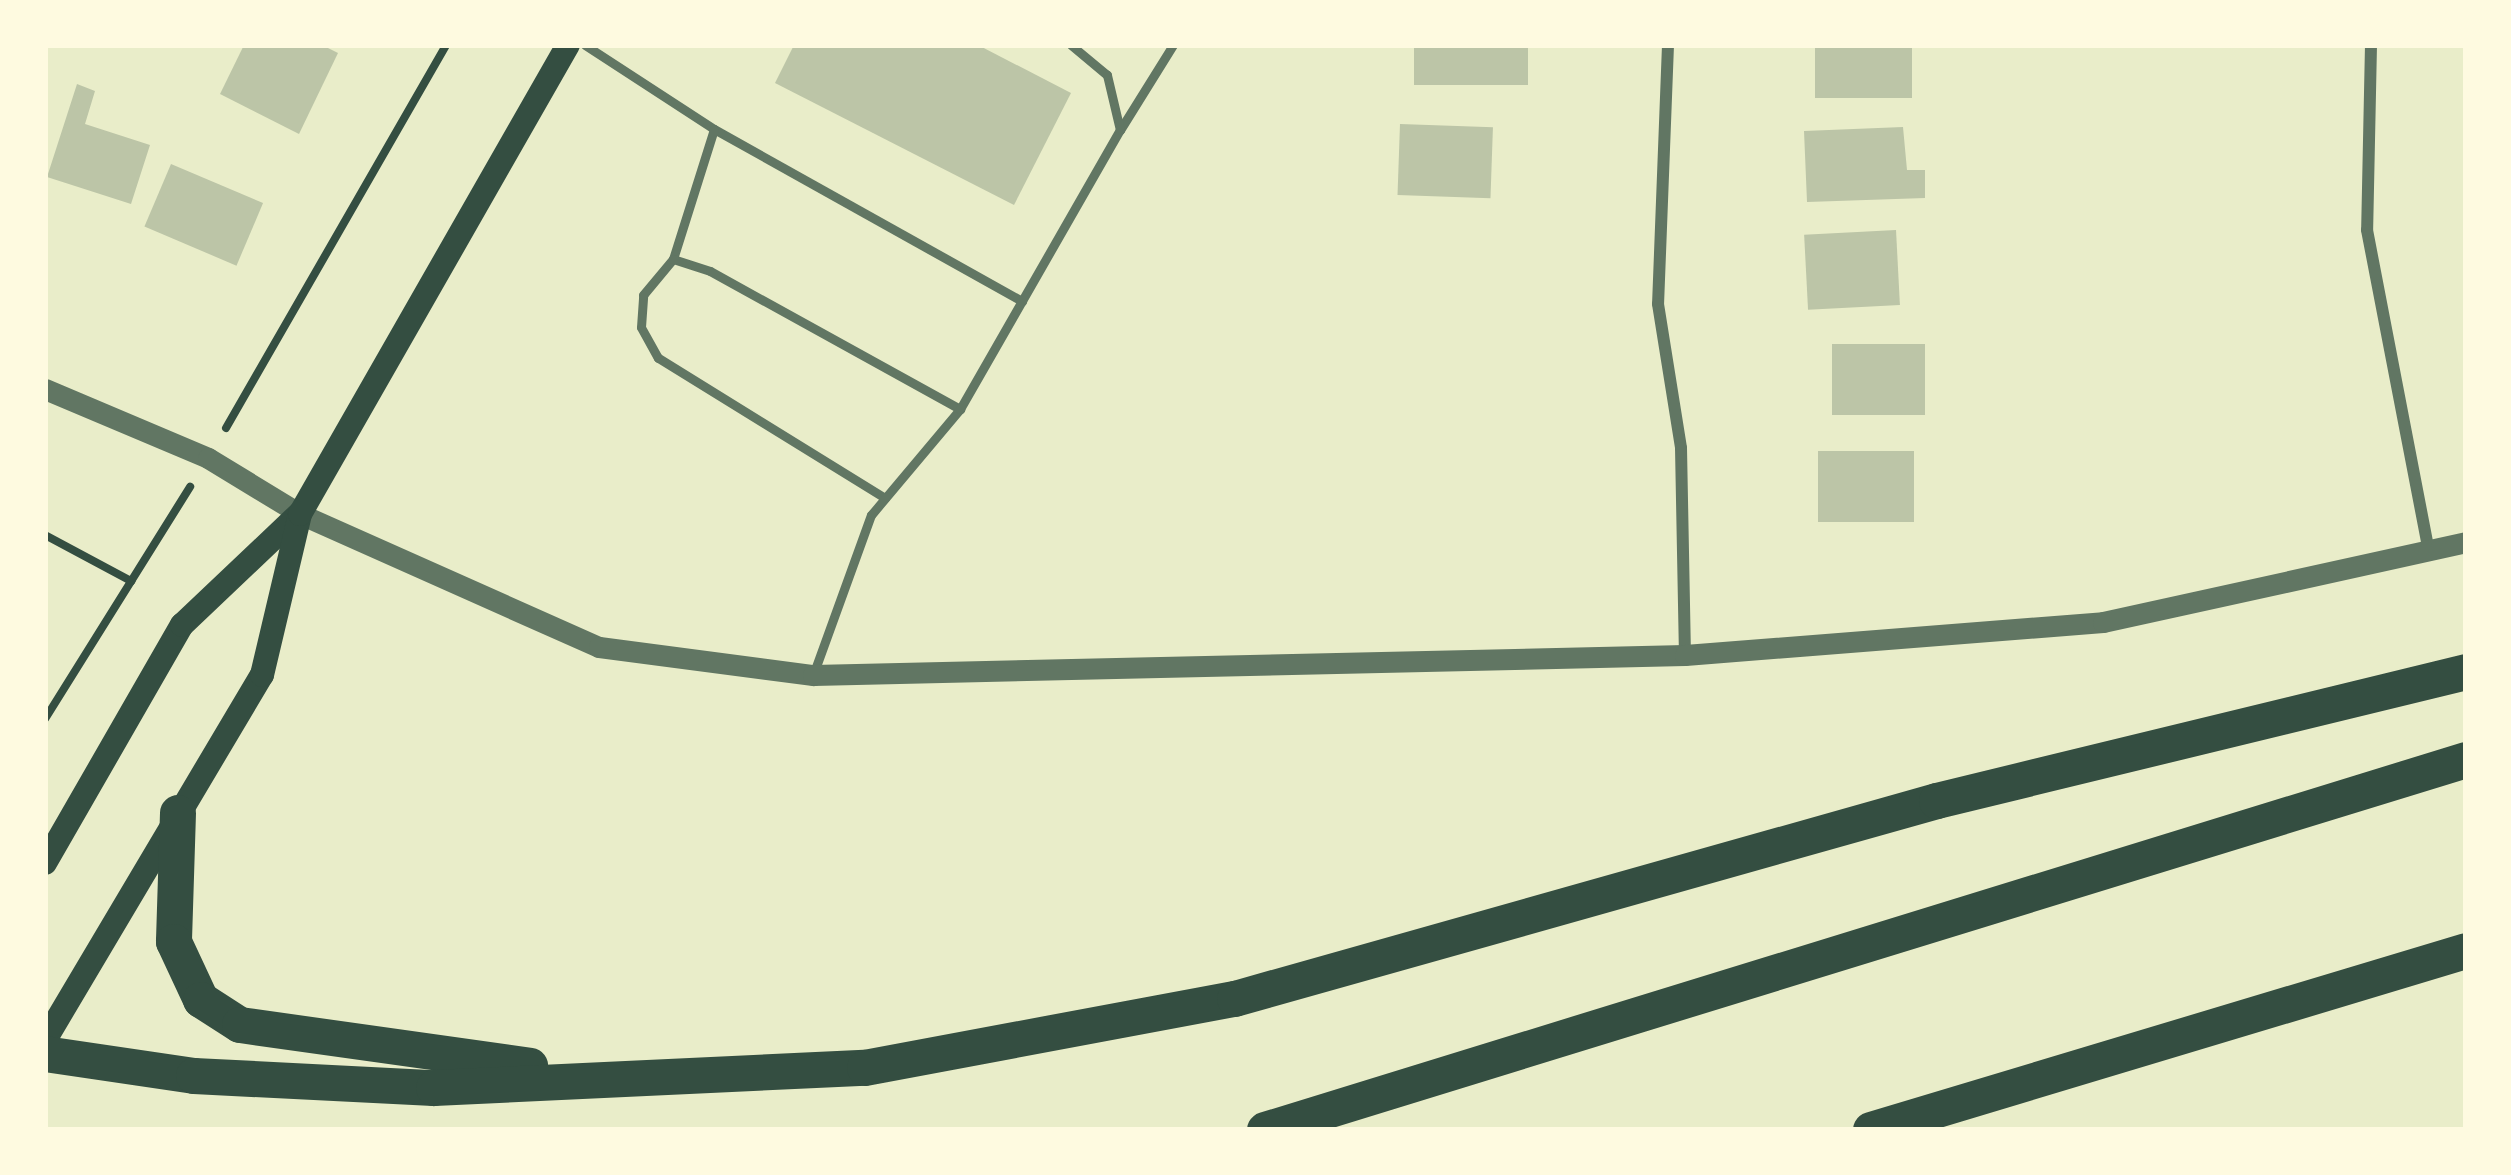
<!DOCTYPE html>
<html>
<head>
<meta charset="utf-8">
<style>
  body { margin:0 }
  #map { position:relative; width:2511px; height:1175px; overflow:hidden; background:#e9edc9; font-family:"Titillium Web",sans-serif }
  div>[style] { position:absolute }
  .building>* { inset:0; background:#bcc5a7; transform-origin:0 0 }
  .path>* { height:8px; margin:-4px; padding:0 4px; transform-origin:4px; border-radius:4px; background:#344e41 }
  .service>* { height:9px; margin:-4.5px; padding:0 4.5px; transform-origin:4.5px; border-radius:4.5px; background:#617663 }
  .minor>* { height:12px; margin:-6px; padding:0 6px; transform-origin:6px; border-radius:6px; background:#617663 }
  .tertiary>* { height:21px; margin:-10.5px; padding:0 10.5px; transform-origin:10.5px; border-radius:10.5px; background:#617663 }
  .secondary>* { height:24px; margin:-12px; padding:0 12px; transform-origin:12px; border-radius:12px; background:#344e41 }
  .motorway>* { height:36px; margin:-18px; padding:0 18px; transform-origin:18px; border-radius:18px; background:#344e41 }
  span { translate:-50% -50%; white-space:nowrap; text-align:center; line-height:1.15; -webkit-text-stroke:9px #fefae0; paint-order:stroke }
  .frame { position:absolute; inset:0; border:48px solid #fefae0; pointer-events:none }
</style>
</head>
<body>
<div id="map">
  <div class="building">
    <i style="clip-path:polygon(244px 45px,322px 45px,338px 53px,299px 134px,220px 94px)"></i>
    <i style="clip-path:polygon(794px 45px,978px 45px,1071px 93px,1014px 205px,775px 83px)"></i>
    <i style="left:1414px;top:45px;width:114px;height:40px"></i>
    <i style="left:1815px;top:45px;width:97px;height:53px"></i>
    <i style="clip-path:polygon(77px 84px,95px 91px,85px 124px,150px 145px,131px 204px,47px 177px)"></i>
    <i style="left:1400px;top:124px;width:93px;height:71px;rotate:2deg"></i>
    <i style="clip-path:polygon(1903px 127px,1907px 170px,1925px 170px,1925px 198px,1807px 202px,1804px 131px)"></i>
    <i style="left:171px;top:164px;width:100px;height:68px;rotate:23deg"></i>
    <i style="left:1896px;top:230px;width:75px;height:92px;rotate:87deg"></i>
    <i style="left:1832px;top:344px;width:93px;height:71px"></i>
    <i style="left:1818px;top:451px;width:96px;height:71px"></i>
  </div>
  <div class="path">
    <i style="left:226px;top:428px;width:442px;rotate:-60.1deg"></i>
    <i style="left:45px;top:535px;width:98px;rotate:28.1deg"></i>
    <i style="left:45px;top:719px;width:274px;rotate:-58deg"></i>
  </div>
  <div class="service">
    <i style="left:585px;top:45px;width:154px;rotate:33.1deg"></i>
    <i style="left:714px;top:129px;width:353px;rotate:29.2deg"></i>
    <i style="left:1120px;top:130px;width:100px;rotate:-58.1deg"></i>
    <i style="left:673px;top:259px;width:136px;rotate:-72.5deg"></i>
    <i style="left:885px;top:498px;width:267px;rotate:-148.3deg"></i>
    <i style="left:658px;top:358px;width:35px;rotate:-119deg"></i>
    <i style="left:641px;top:327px;width:32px;rotate:-86deg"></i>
    <i style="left:643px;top:295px;width:47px;rotate:-50.2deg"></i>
    <i style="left:673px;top:259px;width:39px;rotate:18deg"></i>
    <i style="left:710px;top:271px;width:286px;rotate:28.9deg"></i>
    <i style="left:813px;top:675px;width:170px;rotate:-70.1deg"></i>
    <i style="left:871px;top:515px;width:138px;rotate:-50deg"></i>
    <i style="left:960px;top:409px;width:322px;rotate:-60.2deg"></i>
    <i style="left:1120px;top:130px;width:57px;rotate:-103.3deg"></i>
    <i style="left:1107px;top:75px;width:47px;rotate:-140.2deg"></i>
  </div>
  <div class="minor">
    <i style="left:1668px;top:45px;width:259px;rotate:92.2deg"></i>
    <i style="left:1658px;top:304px;width:146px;rotate:80.9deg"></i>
    <i style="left:1681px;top:448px;width:207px;rotate:88.9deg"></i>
    <i style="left:2371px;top:45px;width:185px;rotate:91.2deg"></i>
    <i style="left:2367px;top:230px;width:329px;rotate:79.1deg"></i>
  </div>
  <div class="tertiary">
    <i style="left:45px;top:389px;width:177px;rotate:22.9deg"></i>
    <i style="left:208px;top:458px;width:108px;rotate:31.3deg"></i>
    <i style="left:300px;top:514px;width:327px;rotate:24deg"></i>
    <i style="left:599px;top:647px;width:216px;rotate:7.5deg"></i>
    <i style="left:813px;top:675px;width:872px;rotate:-1.31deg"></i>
    <i style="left:1685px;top:655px;width:419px;rotate:-4.5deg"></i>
    <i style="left:2103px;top:622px;width:372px;rotate:-12.4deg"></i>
  </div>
  <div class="secondary">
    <i style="left:45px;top:863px;width:275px;rotate:-60.1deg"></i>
    <i style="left:182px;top:625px;width:160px;rotate:-43.5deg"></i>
    <i style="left:45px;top:1040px;width:425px;rotate:-59.3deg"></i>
    <i style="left:262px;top:675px;width:165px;rotate:-76.7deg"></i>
    <i style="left:300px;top:514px;width:540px;rotate:-60.26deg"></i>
  </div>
  <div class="motorway">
    <i style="left:178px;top:813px;width:129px;rotate:91.8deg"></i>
    <i style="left:174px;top:942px;width:64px;rotate:65deg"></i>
    <i style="left:201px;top:1000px;width:46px;rotate:32.7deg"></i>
    <i style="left:240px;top:1025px;width:293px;rotate:8deg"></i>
    <i style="left:45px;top:1054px;width:151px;rotate:8.4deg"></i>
    <i style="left:194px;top:1076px;width:240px;rotate:2.9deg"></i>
    <i style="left:434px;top:1088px;width:431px;rotate:-2.7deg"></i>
    <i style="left:865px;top:1068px;width:376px;rotate:-10.6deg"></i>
    <i style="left:1235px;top:999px;width:729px;rotate:-15.75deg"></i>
    <i style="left:1937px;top:801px;width:545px;rotate:-13.7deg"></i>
    <i style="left:1265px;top:1130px;width:1257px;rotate:-17.12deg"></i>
    <i style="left:1871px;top:1130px;width:621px;rotate:-16.74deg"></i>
  </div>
  <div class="frame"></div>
</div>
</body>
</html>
